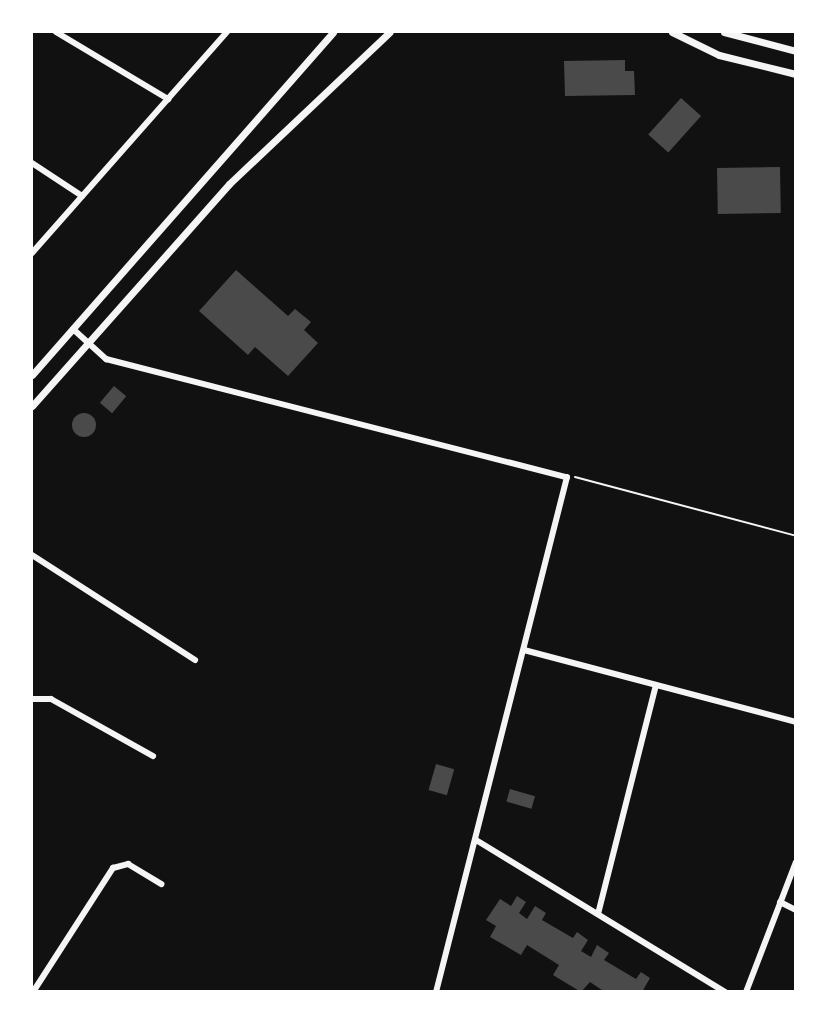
<!DOCTYPE html>
<html>
<head>
<meta charset="utf-8">
<style>
  body { margin:0 }
  #map { position:relative; width:827px; height:1023px; overflow:hidden; background:#111; font-family:"IBM Plex Sans",sans-serif }
  div>[style] { position:absolute }
  .building>* { inset:0; background:#4a4a4a; transform-origin:0 0 }
  .round { border-radius:50% }
  .path>* { height:2px; margin:-1px; padding:0 1px; transform-origin:1px; border-radius:1px; background:#f5f5f5 }
  .minor>* { height:6px; margin:-3px; padding:0 3px; transform-origin:3px; border-radius:3px; background:#f5f5f5 }
  .tertiary>* { height:7px; margin:-3.5px; padding:0 3.5px; transform-origin:3.5px; border-radius:3.5px; background:#f5f5f5 }
  span { translate:-50% -50%; white-space:nowrap; text-align:center; line-height:1.15; -webkit-text-stroke:7px #fff; paint-order:stroke }
  .frame { position:absolute; inset:0; border:33px solid #fff; pointer-events:none }
</style>
</head>
<body>
<div id="map">
  <div class="building">
    <i style="clip-path:polygon(625px 60px,625px 71px,634px 71px,635px 95px,565px 96px,564px 61px)"></i>
    <i style="left:681px;top:98px;width:27px;height:49px;rotate:42deg"></i>
    <i style="left:780px;top:167px;width:46px;height:63px;rotate:89deg"></i>
    <i style="clip-path:polygon(236px 270px,288px 316px,295px 309px,311px 322px,304px 330px,318px 343px,288px 376px,255px 347px,248px 355px,199px 311px)"></i>
    <i style="left:114px;top:386px;width:16px;height:22px;rotate:40deg"></i>
    <i class="round" style="left:72px;top:413px;width:24px;height:24px"></i>
    <i style="left:436px;top:764px;width:19px;height:27px;rotate:16deg"></i>
    <i style="left:510px;top:789px;width:26px;height:13px;rotate:16deg"></i>
    <i style="clip-path:polygon(517px 896px,526px 902px,519px 913px,527px 919px,535px 906px,546px 913px,542px 920px,573px 938px,577px 932px,588px 940px,581px 951px,591px 957px,597px 945px,609px 953px,604px 960px,636px 979px,641px 972px,650px 978px,642px 992px,605px 992px,590px 982px,581px 992px,553px 975px,559px 965px,527px 945px,521px 955px,490px 937px,496px 926px,486px 920px,500px 899px,511px 906px)"></i>
  </div>
  <div class="path">
    <i style="left:575px;top:477px;width:229px;rotate:14.9deg"></i>
  </div>
  <div class="minor">
    <i style="left:56px;top:32px;width:131px;rotate:30.9deg"></i>
    <i style="left:32px;top:163px;width:60px;rotate:33.4deg"></i>
    <i style="left:32px;top:253px;width:295px;rotate:-48.6deg"></i>
    <i style="left:73px;top:329px;width:45px;rotate:42.3deg"></i>
    <i style="left:106px;top:359px;width:476px;rotate:14.4deg"></i>
    <i style="left:567px;top:477px;width:531px;rotate:104.27deg"></i>
    <i style="left:32px;top:555px;width:194px;rotate:32.8deg"></i>
    <i style="left:524px;top:650px;width:281px;rotate:14.8deg"></i>
    <i style="left:32px;top:699px;width:19px"></i>
    <i style="left:51px;top:699px;width:117px;rotate:29.2deg"></i>
    <i style="left:476px;top:840px;width:292px;rotate:31.4deg"></i>
    <i style="left:780px;top:902px;width:18px;rotate:27deg"></i>
    <i style="left:598px;top:914px;width:236px;rotate:-75.8deg"></i>
    <i style="left:33px;top:992px;width:148px;rotate:-57.2deg"></i>
    <i style="left:113px;top:868px;width:16px;rotate:-15deg"></i>
    <i style="left:128px;top:864px;width:39px;rotate:31deg"></i>
    <i style="left:746px;top:992px;width:139px;rotate:-69deg"></i>
  </div>
  <div class="tertiary">
    <i style="left:672px;top:32px;width:52px;rotate:26.1deg"></i>
    <i style="left:719px;top:55px;width:79px;rotate:13.9deg"></i>
    <i style="left:724px;top:32px;width:74px;rotate:14.8deg"></i>
    <i style="left:32px;top:375px;width:456px;rotate:-48.7deg"></i>
    <i style="left:32px;top:406px;width:297px;rotate:-48.4deg"></i>
    <i style="left:229px;top:184px;width:221px;rotate:-43.4deg"></i>
  </div>
  <div class="frame"></div>
</div>
</body>
</html>
